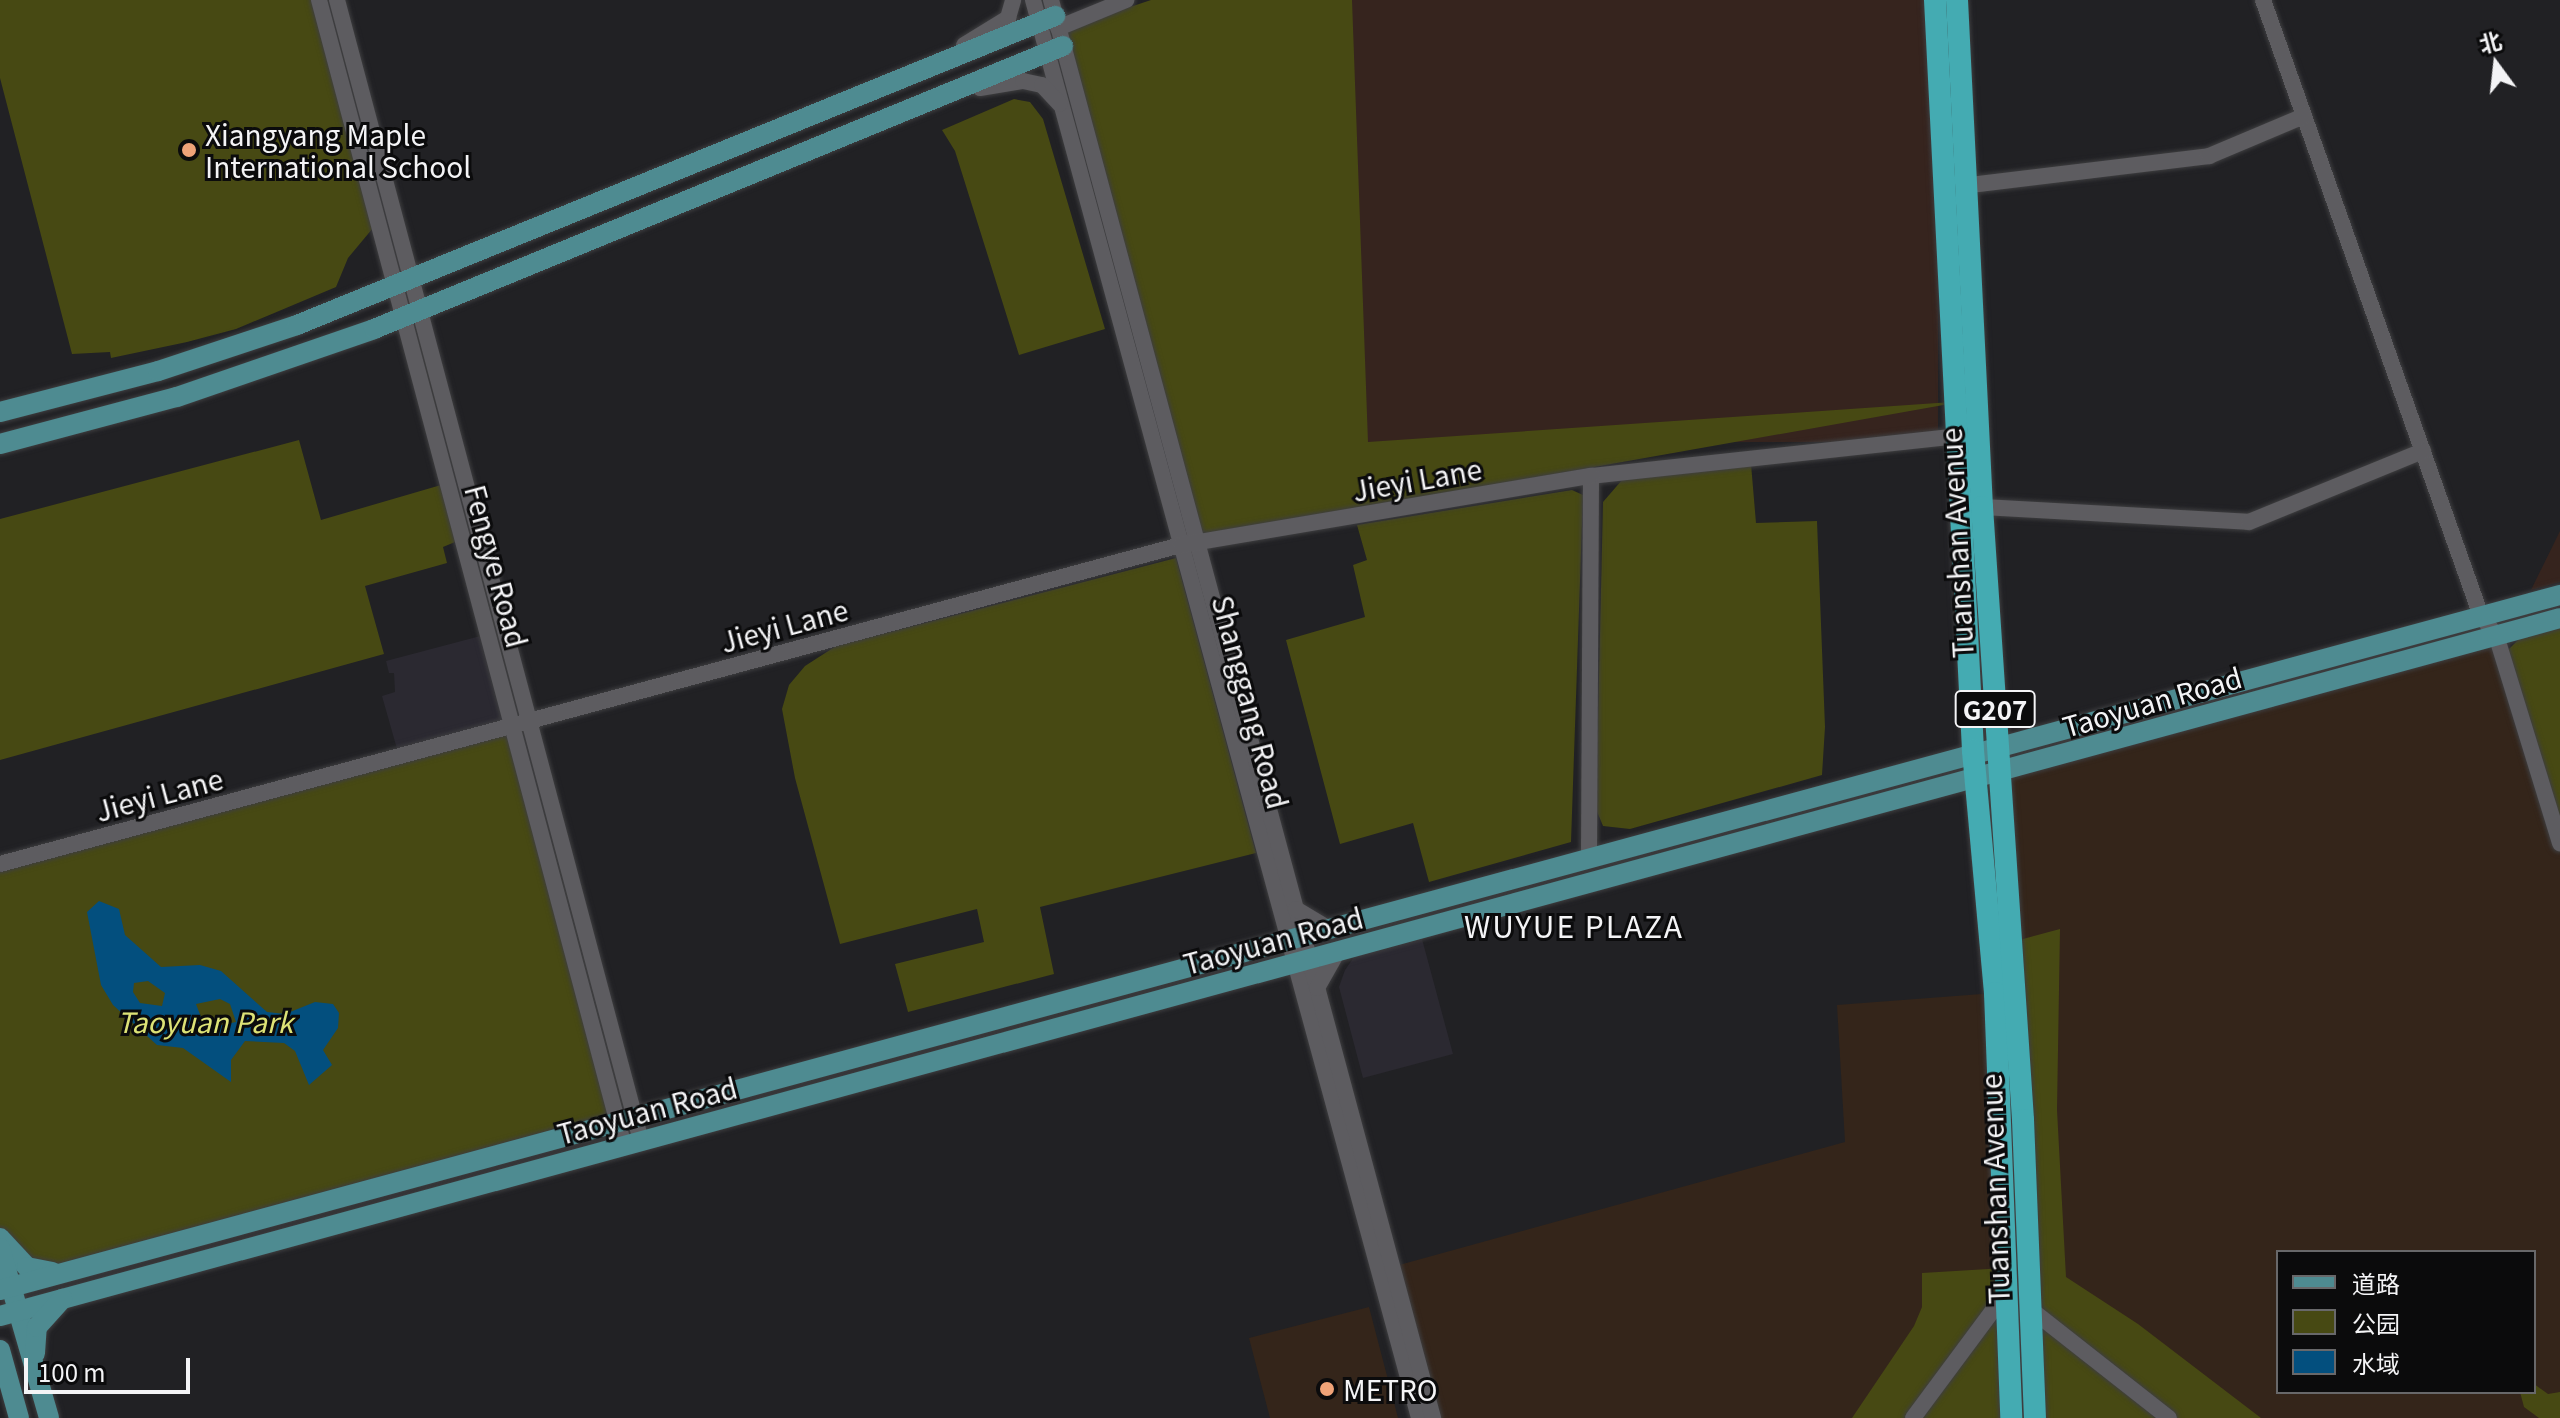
<!DOCTYPE html>
<html>
<head>
<meta charset="utf-8">
<style>
  body { margin:0 }
  #map { position:relative; width:2560px; height:1418px; overflow:hidden; background:#212124; font-family:Georgia,"Noto Sans SC",serif }
  div>[style] { position:absolute }
  .commercial>* { inset:0; background:#34251a }
  .industrial>* { inset:0; background:#36241e; transform-origin:0 0 }
  .built>* { inset:0; background:#2b2931 }
  .green>* { inset:0; background:#474913 }
  .water>* { inset:0; background:#034f7e }
  .roads { filter:drop-shadow(0 0 2px #3e3e40) drop-shadow(0 0 2px #3e3e40) }
  .minor>* { height:16px; margin:-8px; padding:0 8px; transform-origin:8px; border-radius:8px; background:#5d5c60 }
  .major>* { height:20px; margin:-10px; padding:0 10px; transform-origin:10px; border-radius:10px; background:#4e8b91 }
  .highway>* { height:22px; margin:-11px; padding:0 11px; transform-origin:11px; border-radius:11px; background:#44abb2 }
  .dots>* { width:22px; height:22px; translate:-50% -50%; box-sizing:border-box; border:4px solid #0b0b0c; border-radius:50% }
  span { translate:-50% -50%; white-space:nowrap; text-align:center; line-height:1.15; -webkit-text-stroke:6px #0b0b0c; paint-order:stroke }
  .shield-label span { padding:2px 6px; background:#0b0b0c; border:2px solid; border-radius:6px; -webkit-text-stroke-width:0 }
  .shield-label { font-size:26px; color:#f4f4f6; font-weight:700 }
  .poi-label { font-size:28px; color:#f4f4f6 }
  .left { translate:0 -50%; text-align:left }
  .street-label { font-size:28px; color:#f4f4f6 }
  .park-label { font-size:28px; color:#dde276; font-style:italic }
  .neighbourhood-label { font-size:30px; color:#f4f4f6; letter-spacing:2px }
  .legend { position:absolute; left:2276px; top:1250px; width:260px; height:144px; box-sizing:border-box; background:#0b0b0c; border:2px solid #68686a; margin:0; padding:10px 14px; list-style:none; font-size:24px; color:#f4f4f6 }
  .legend li { display:flex; align-items:center; gap:16px; height:40px }
  .legend b { width:40px; border:2px solid #68686a }
  .north { position:absolute; left:2456px; top:24px; width:80px; height:80px; -webkit-text-stroke:6px #0b0b0c; paint-order:stroke; rotate:345deg; font-size:22px; font-weight:700; line-height:32px; text-align:center; color:#f4f4f6 }
  .north::after { content:''; display:block; margin:auto; width:28px; height:36px; background:#f4f4f6; clip-path:polygon(50% 0,100% 100%,50% 72%,0 100%) }
  .scale { position:absolute; left:24px; top:1358px; width:166px; height:36px; box-sizing:border-box; border:4px solid #f4f4f6; border-top:0; padding-left:10px; font-size:24px; line-height:28px; white-space:nowrap; color:#f4f4f6; -webkit-text-stroke:6px #0b0b0c; paint-order:stroke }
</style>
</head>
<body>
<div id="map">
  <div class="commercial">
    <i style="clip-path:polygon(evenodd,2496px 635px,2560px 843px,2560px 1418px,2169px 1418px,2029px 1308px,1999px 773px,2496px 635px,2278px 1252px,2534px 1252px,2534px 1392px,2278px 1392px,2278px 1252px)"></i>
    <i style="clip-path:polygon(1995px 993px,2006px 1293px,1913px 1418px,1433px 1418px,1392px 1267px,1845px 1142px,1837px 1005px)"></i>
    <i style="clip-path:polygon(1369px 1307px,1398px 1418px,1270px 1418px,1249px 1338px)"></i>
  </div>
  <div class="industrial">
    <i style="left:1352px;top:0;width:586px;height:442px"></i>
    <i style="clip-path:polygon(2560px 531px,2560px 582px,2531px 590px)"></i>
  </div>
  <div class="built">
    <i style="clip-path:polygon(488px 634px,513px 726px,399px 756px,382px 696px,395px 692px,394px 673px,389px 673px,386px 661px)"></i>
    <i style="clip-path:polygon(1422px 939px,1453px 1054px,1363px 1078px,1339px 987px,1345px 970px,1354px 957px)"></i>
  </div>
  <div class="green">
    <i style="clip-path:polygon(0 0,319px 0,378px 222px,348px 258px,336px 287px,236px 329px,187px 342px,111px 358px,110px 352px,72px 354px,0 78px)"></i>
    <i style="clip-path:polygon(1151px 0,1352px 0,1368px 442px,1966px 401px,1189px 539px,1052px 33px)"></i>
    <i style="clip-path:polygon(1014px 99px,1030px 102px,1043px 119px,1105px 329px,1019px 355px,955px 151px,942px 130px)"></i>
    <i style="clip-path:polygon(299px 440px,321px 520px,441px 485px,455px 542px,443px 547px,447px 563px,365px 586px,384px 654px,0 760px,0 519px)"></i>
    <i style="clip-path:polygon(1750px 452px,1756px 523px,1817px 521px,1825px 727px,1822px 775px,1630px 829px,1603px 826px,1596px 809px,1603px 502px,1622px 480px)"></i>
    <i style="clip-path:polygon(1572px 490px,1583px 495px,1571px 842px,1429px 882px,1413px 823px,1340px 844px,1286px 640px,1365px 617px,1353px 565px,1367px 560px,1357px 525px)"></i>
    <i style="clip-path:polygon(1176px 558px,1256px 853px,1040px 907px,1054px 974px,908px 1012px,895px 964px,984px 942px,977px 909px,840px 944px,795px 778px,782px 709px,789px 685px,805px 666px,836px 646px)"></i>
    <i style="clip-path:polygon(2560px 623px,2560px 843px,2503px 655px,2526px 632px)"></i>
    <i style="clip-path:polygon(513px 726px,618px 1121px,61px 1273px,27px 1267px,0 1238px,0 864px)"></i>
    <i style="clip-path:polygon(2060px 929px,2057px 1110px,2066px 1277px,2138px 1324px,2261px 1418px,2035px 1418px,2012px 942px)"></i>
    <i style="clip-path:polygon(2005px 1268px,2011px 1418px,1852px 1418px,1914px 1326px,1922px 1307px,1922px 1273px)"></i>
    <i style="clip-path:polygon(2534px 1384px,2548px 1394px,2560px 1392px,2560px 1418px,2539px 1418px,2524px 1407px,2520px 1392px,2534px 1392px)"></i>
  </div>
  <div class="water">
    <i style="clip-path:polygon(evenodd,99px 901px,119px 909px,125px 935px,161px 967px,200px 965px,221px 971px,267px 1012px,285px 1014px,315px 1002px,333px 1004px,339px 1013px,338px 1028px,323px 1050px,332px 1065px,309px 1085px,295px 1051px,284px 1043px,245px 1041px,231px 1060px,231px 1082px,183px 1048px,157px 1045px,113px 1005px,101px 985px,87px 912px,99px 901px,148px 981px,165px 993px,162px 1006px,140px 1003px,133px 992px,134px 983px,148px 981px,99px 901px,220px 999px,230px 1004px,236px 1022px,217px 1026px,201px 1017px,196px 1004px,220px 999px)"></i>
  </div>
  <div class="roads">
    <div class="minor">
      <i style="left:319px;top:0;width:1186px;rotate:75.1deg"></i>
      <i style="left:337px;top:0;width:1181px;rotate:75.08deg"></i>
      <i style="left:1033px;top:0;width:1470px;rotate:74.77deg"></i>
      <i style="left:1051px;top:0;width:1469px;rotate:74.92deg"></i>
      <i style="left:2263px;top:0;width:653px;rotate:70.51deg"></i>
      <i style="left:2481px;top:616px;width:24px;rotate:52deg"></i>
      <i style="left:2496px;top:635px;width:218px;rotate:72.9deg"></i>
      <i style="left:1058px;top:28px;width:74px;rotate:-22.4deg"></i>
      <i style="left:964px;top:45px;width:52px;rotate:-31.5deg"></i>
      <i style="left:1008px;top:18px;width:19px;rotate:-74deg"></i>
      <i style="left:980px;top:88px;width:44px;rotate:-9.2deg"></i>
      <i style="left:1023px;top:81px;width:19px;rotate:12deg"></i>
      <i style="left:1042px;top:85px;width:26px;rotate:47deg"></i>
      <i style="left:1970px;top:185px;width:241px;rotate:-6.9deg"></i>
      <i style="left:2209px;top:156px;width:103px;rotate:-22.8deg"></i>
      <i style="left:1982px;top:507px;width:267px;rotate:3.2deg"></i>
      <i style="left:2249px;top:522px;width:188px;rotate:-22.2deg"></i>
      <i style="left:1589px;top:856px;width:380px;rotate:-89.7deg"></i>
      <i style="left:1591px;top:476px;width:368px;rotate:-6.2deg"></i>
      <i style="left:0;top:864px;width:1223px;rotate:-15.12deg"></i>
      <i style="left:1181px;top:545px;width:416px;rotate:-9.6deg"></i>
      <i style="left:1296px;top:909px;width:37px;rotate:31deg"></i>
      <i style="left:1317px;top:988px;width:43px;rotate:-60.4deg"></i>
      <i style="left:2029px;top:1308px;width:178px;rotate:38.2deg"></i>
      <i style="left:1913px;top:1418px;width:156px;rotate:-53.4deg"></i>
    </div>
    <div class="major">
      <i style="left:0;top:412px;width:163px;rotate:-14.5deg"></i>
      <i style="left:158px;top:371px;width:146px;rotate:-18.3deg"></i>
      <i style="left:297px;top:325px;width:819px;rotate:-22.18deg"></i>
      <i style="left:0;top:444px;width:183px;rotate:-14.9deg"></i>
      <i style="left:177px;top:397px;width:208px;rotate:-19deg"></i>
      <i style="left:374px;top:329px;width:745px;rotate:-22.33deg"></i>
      <i style="left:0;top:1238px;width:40px;rotate:47deg"></i>
      <i style="left:27px;top:1267px;width:26px;rotate:11deg"></i>
      <i style="left:0;top:1248px;width:177px;rotate:73.9deg"></i>
      <i style="left:0;top:1290px;width:2653px;rotate:-15.19deg"></i>
      <i style="left:0;top:1316px;width:2653px;rotate:-15.25deg"></i>
      <i style="left:0;top:1350px;width:71px;rotate:74.4deg"></i>
      <i style="left:35px;top:1353px;width:26px;rotate:-86deg"></i>
      <i style="left:37px;top:1327px;width:38px;rotate:-48deg"></i>
    </div>
    <div class="highway">
      <i style="left:1935px;top:0;width:752px;rotate:87.1deg"></i>
      <i style="left:1973px;top:751px;width:243px;rotate:84.8deg"></i>
      <i style="left:1995px;top:993px;width:425px;rotate:87.8deg"></i>
      <i style="left:1957px;top:0;width:508px;rotate:87.18deg"></i>
      <i style="left:1982px;top:507px;width:614px;rotate:86.17deg"></i>
      <i style="left:2023px;top:1120px;width:298px;rotate:87.7deg"></i>
    </div>
  </div>
  <div class="dots">
    <i style="left:189px;top:150px;background:#efa378"></i>
    <i style="left:1327px;top:1389px;background:#efa378"></i>
  </div>
  <div class="shield-label">
    <span style="left:1995px;top:709px">G207</span>
  </div>
  <div class="poi-label">
    <span class="left" style="left:205px;top:150px">Xiangyang Maple<br>International School</span>
    <span class="left" style="left:1343px;top:1389px">METRO</span>
  </div>
  <div class="street-label">
    <span style="left:1417px;top:479px;rotate:-10deg">Jieyi Lane</span>
    <span style="left:1956px;top:543px;rotate:-93deg">Tuanshan Avenue</span>
    <span style="left:497px;top:566px;rotate:75deg">Fengye Road</span>
    <span style="left:784px;top:625px;rotate:-15deg">Jieyi Lane</span>
    <span style="left:2152px;top:701px;rotate:-16deg">Taoyuan Road</span>
    <span style="left:1251px;top:702px;rotate:75deg">Shanggang Road</span>
    <span style="left:159px;top:794px;rotate:-15deg">Jieyi Lane</span>
    <span style="left:1273px;top:940px;rotate:-15deg">Taoyuan Road</span>
    <span style="left:647px;top:1110px;rotate:-15deg">Taoyuan Road</span>
    <span style="left:1994px;top:1189px;rotate:-92deg">Tuanshan Avenue</span>
  </div>
  <div class="park-label">
    <span style="left:205px;top:1021px">Taoyuan Park</span>
  </div>
  <div class="neighbourhood-label">
    <span style="left:1574px;top:925px">WUYUE PLAZA</span>
  </div>
  <ul class="legend">
  <li><b style="height:10px;background:#4e8b91"></b>道路</li>
  <li><b style="height:22px;background:#474913"></b>公园</li>
  <li><b style="height:22px;background:#034f7e"></b>水域</li>
  </ul>
  <div class="north">北</div>
  <div class="scale">100 m</div>
</div>
</body>
</html>
